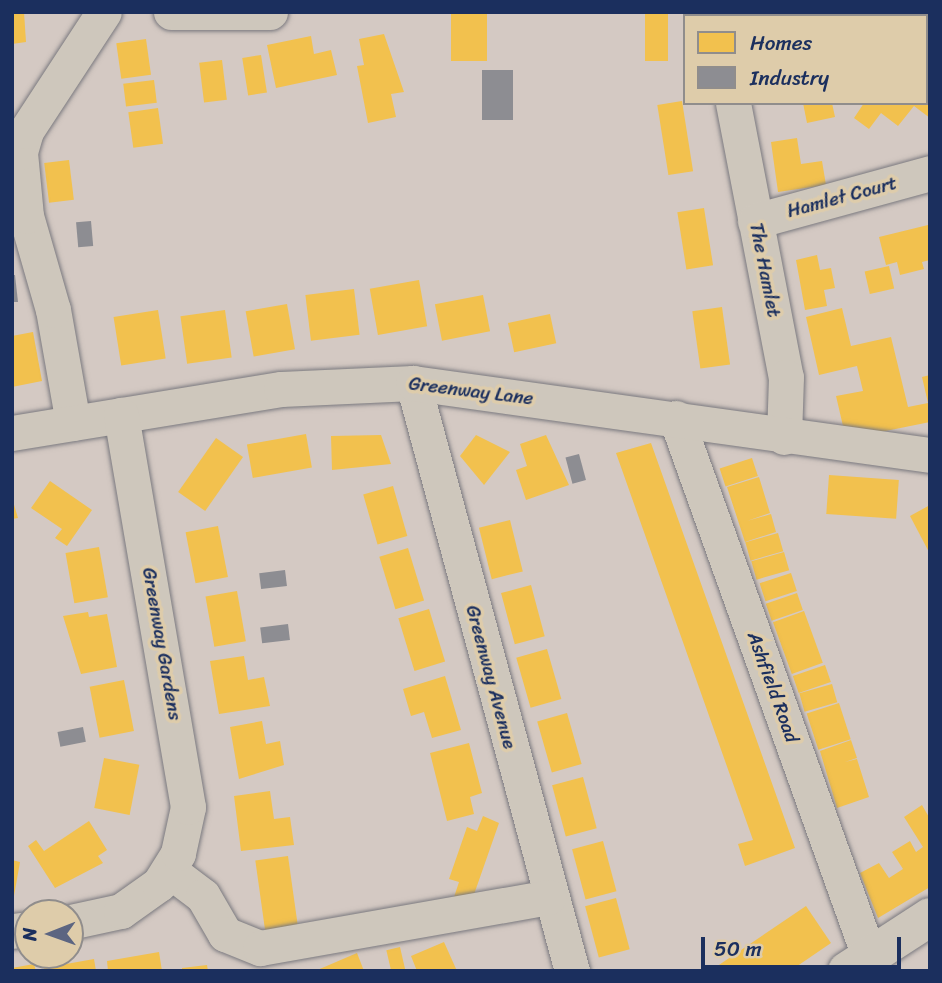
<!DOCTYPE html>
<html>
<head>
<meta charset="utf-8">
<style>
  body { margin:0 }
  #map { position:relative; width:942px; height:983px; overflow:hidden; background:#d4c9c3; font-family:Sriracha,sans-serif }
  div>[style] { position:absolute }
  .homes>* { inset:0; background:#f2c14e; transform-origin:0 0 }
  .industry>* { inset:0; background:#8d8d92; transform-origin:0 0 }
  .roads { filter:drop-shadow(0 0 2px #7a797f) drop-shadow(0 0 2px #7a797f) }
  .minor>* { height:35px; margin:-17.5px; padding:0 17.5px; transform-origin:17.5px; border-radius:17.5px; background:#cec7bc }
  .major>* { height:38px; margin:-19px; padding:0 19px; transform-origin:19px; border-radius:19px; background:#cec7bc }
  span { translate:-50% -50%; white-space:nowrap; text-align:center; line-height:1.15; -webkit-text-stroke:7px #deccaa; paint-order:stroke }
  .street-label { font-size:19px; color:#1b2f5e }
  .frame { position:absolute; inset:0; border:14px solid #1b2f5e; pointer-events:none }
  .legend { position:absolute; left:683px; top:14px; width:245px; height:91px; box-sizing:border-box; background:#deccaa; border:2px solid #908d8c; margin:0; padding:9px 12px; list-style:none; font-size:21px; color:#1b2f5e }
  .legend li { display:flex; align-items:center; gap:14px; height:35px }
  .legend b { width:35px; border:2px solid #908d8c }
  .north { position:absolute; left:14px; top:899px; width:70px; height:70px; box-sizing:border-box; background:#deccaa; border:2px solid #908d8c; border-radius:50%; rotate:269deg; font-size:19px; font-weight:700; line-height:28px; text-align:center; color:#1b2f5e }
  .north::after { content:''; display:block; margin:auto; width:24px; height:32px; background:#5c6581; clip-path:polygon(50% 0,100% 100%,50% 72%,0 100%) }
  .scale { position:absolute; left:701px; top:937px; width:200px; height:32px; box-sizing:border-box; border:4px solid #1b2f5e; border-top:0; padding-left:9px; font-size:21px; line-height:24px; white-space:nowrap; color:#1b2f5e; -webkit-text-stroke:5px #deccaa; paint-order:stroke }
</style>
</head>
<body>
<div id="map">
  <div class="homes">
    <i style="clip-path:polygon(12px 12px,24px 12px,26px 42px,12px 44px)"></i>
    <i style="left:451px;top:12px;width:36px;height:49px"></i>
    <i style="left:645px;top:12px;width:23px;height:49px"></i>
    <i style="clip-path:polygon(802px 12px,838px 12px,842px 16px,804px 16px)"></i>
    <i style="clip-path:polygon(846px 12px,863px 12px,858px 16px)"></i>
    <i style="clip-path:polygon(384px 34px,404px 92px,391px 94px,396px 117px,368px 123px,357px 66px,364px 65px,359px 39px)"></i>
    <i style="clip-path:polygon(311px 36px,314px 54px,331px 50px,337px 75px,276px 88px,267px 45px)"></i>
    <i style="left:146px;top:39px;width:36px;height:30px;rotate:82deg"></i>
    <i style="left:261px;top:55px;width:38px;height:19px;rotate:81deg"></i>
    <i style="left:222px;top:60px;width:40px;height:23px;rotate:83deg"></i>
    <i style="clip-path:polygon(926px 63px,930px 118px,914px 106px,898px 126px,881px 113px,869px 129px,854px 118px,864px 103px,926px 103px)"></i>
    <i style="left:154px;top:80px;width:23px;height:31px;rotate:83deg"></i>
    <i style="left:682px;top:101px;width:71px;height:25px;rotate:81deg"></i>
    <i style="clip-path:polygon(803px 103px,832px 103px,835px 117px,807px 123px)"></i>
    <i style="left:158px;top:108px;width:36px;height:30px;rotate:82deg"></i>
    <i style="clip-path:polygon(797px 138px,801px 164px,822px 161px,826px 185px,778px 192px,771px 142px)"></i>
    <i style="left:69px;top:160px;width:40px;height:25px;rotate:83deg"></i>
    <i style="left:704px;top:208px;width:58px;height:27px;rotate:81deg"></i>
    <i style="clip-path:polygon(928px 225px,930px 260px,922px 262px,924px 269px,900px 275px,897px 262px,886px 265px,879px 237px)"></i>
    <i style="clip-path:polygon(817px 255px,820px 270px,831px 268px,835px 288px,824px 290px,827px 306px,805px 310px,796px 260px)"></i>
    <i style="left:889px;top:266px;width:23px;height:25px;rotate:77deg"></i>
    <i style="left:419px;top:280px;width:47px;height:50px;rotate:80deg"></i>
    <i style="left:354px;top:289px;width:46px;height:49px;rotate:83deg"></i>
    <i style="left:483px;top:295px;width:37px;height:49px;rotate:79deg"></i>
    <i style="left:287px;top:304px;width:46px;height:42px;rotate:80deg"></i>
    <i style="left:722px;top:307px;width:58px;height:30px;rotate:82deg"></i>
    <i style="clip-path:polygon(842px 308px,851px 346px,891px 337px,908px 407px,928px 403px,922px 377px,930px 375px,930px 422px,846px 439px,836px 396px,863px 391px,857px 366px,819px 375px,806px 317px)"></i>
    <i style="left:158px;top:310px;width:49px;height:45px;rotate:81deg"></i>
    <i style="left:225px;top:310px;width:48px;height:45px;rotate:82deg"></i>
    <i style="left:550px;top:314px;width:30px;height:43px;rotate:78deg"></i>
    <i style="clip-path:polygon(33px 332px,42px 381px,12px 387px,12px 336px)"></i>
    <i style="left:306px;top:434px;width:34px;height:60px;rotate:80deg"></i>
    <i style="clip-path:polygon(381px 435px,391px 464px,332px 470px,331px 436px)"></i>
    <i style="clip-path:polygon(476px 435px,510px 452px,484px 485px,460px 456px)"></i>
    <i style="clip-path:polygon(546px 435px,569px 485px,526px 500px,516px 470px,527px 466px,520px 444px)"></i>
    <i style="left:216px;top:438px;width:33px;height:66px;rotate:35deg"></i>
    <i style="clip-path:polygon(651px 443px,795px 848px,745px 866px,738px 844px,753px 840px,616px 453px)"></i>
    <i style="left:752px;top:458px;width:19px;height:34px;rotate:72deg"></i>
    <i style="left:829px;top:475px;width:70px;height:39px;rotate:4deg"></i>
    <i style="clip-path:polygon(759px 477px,770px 513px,747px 521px,771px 514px,776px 532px,745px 542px,727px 487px)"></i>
    <i style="clip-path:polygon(50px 481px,92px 510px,67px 546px,55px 538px,62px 529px,31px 508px)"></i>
    <i style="left:393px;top:486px;width:52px;height:31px;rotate:74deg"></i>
    <i style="clip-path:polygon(12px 498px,18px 518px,12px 519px)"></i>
    <i style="clip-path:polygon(930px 505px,930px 554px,910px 516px)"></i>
    <i style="left:510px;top:520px;width:53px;height:32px;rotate:76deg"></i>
    <i style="left:218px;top:526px;width:52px;height:33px;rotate:79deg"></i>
    <i style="left:778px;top:533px;width:19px;height:34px;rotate:74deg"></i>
    <i style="left:99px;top:547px;width:51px;height:34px;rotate:80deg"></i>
    <i style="left:408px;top:548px;width:55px;height:30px;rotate:73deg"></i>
    <i style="left:784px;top:552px;width:19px;height:34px;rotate:74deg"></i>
    <i style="left:791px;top:573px;width:19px;height:33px;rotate:72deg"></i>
    <i style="left:531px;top:585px;width:53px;height:31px;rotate:75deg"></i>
    <i style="left:237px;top:591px;width:51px;height:32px;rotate:80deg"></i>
    <i style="left:797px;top:593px;width:18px;height:33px;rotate:71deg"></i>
    <i style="left:429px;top:609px;width:55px;height:32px;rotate:73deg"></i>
    <i style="left:804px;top:611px;width:55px;height:33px;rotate:70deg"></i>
    <i style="clip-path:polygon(88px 612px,89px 617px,107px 614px,117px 667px,81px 674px,63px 616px)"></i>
    <i style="left:547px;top:649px;width:52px;height:32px;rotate:74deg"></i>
    <i style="clip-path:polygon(244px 656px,248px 680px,264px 677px,270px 706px,219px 714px,210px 661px)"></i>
    <i style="left:825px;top:665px;width:18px;height:34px;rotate:71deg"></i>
    <i style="clip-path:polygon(445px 676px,461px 730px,432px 738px,424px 712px,411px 716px,403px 689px)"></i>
    <i style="left:124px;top:680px;width:52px;height:35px;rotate:79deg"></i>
    <i style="left:832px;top:684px;width:19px;height:34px;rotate:74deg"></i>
    <i style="left:839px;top:703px;width:38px;height:34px;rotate:72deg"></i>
    <i style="left:567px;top:713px;width:53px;height:31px;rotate:74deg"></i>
    <i style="clip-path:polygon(262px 721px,266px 744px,280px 741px,284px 765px,239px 779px,230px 727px)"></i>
    <i style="clip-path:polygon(851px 740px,857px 758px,845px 762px,857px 759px,869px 797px,837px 808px,820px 751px)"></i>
    <i style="clip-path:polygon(469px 743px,482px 793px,470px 797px,474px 814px,447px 821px,430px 753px)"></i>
    <i style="left:104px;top:758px;width:36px;height:51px;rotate:11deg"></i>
    <i style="left:583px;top:777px;width:53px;height:32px;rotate:75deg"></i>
    <i style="clip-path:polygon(270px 791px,274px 819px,290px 817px,294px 845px,241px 851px,234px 796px)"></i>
    <i style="clip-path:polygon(922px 805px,930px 819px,930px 887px,878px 918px,860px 873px,879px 863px,889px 878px,903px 869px,892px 852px,910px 841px,916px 852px,923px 847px,904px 817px)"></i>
    <i style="clip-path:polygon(483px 816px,499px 823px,471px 903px,454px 897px,459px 882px,449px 879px,467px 827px,477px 831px)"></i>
    <i style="clip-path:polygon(89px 821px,107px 850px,98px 856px,103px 863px,55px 888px,28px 846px,36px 840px,44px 851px)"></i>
    <i style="left:603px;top:841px;width:52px;height:32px;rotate:75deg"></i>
    <i style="left:288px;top:856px;width:72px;height:33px;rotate:82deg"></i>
    <i style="clip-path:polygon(12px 860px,20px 862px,14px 896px,12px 896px)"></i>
    <i style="left:616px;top:898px;width:53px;height:32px;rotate:75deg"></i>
    <i style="clip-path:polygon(806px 906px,831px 943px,790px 971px,710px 971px)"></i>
    <i style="clip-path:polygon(444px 942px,457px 971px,417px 971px,411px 956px)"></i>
    <i style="left:400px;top:947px;width:23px;height:14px;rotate:77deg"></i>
    <i style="clip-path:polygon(159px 952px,162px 971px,108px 971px,107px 961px)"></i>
    <i style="clip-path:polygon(357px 953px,364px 971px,315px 971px)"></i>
    <i style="clip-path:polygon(94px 959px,96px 971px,45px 971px,44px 968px)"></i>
    <i style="clip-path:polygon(34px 964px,36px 971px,12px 971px,12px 968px)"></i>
    <i style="clip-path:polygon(207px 965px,208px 971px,182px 971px,182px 968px)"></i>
  </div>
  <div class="industry">
    <i style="left:482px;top:70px;width:31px;height:50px"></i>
    <i style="left:91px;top:221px;width:25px;height:15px;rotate:85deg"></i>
    <i style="clip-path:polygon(12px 275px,15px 275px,18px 302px,12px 302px)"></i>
    <i style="left:579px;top:454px;width:27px;height:14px;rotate:75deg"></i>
    <i style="left:285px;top:570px;width:16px;height:26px;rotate:83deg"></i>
    <i style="left:288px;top:624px;width:16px;height:28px;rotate:83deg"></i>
    <i style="left:83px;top:727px;width:15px;height:26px;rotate:79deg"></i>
  </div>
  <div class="roads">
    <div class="minor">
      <i style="left:171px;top:12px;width:99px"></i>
      <i style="left:716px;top:12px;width:4px;rotate:76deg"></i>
      <i style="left:733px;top:103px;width:279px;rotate:79.1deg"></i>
      <i style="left:786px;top:377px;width:60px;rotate:91.9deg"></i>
      <i style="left:755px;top:221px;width:181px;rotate:-15.3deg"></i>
      <i style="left:413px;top:383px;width:609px;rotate:74.87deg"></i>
      <i style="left:676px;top:418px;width:572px;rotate:70.27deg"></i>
      <i style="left:73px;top:423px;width:115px;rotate:-100deg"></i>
      <i style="left:53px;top:310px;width:98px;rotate:-106deg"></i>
      <i style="left:26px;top:216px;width:64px;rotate:-95.4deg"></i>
      <i style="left:20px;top:152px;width:22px;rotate:-74deg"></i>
      <i style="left:26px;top:131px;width:142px;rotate:-56.8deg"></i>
      <i style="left:12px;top:433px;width:273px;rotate:-9.3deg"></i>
      <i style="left:281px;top:389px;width:132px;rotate:-2.6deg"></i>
      <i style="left:413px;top:383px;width:522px;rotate:7.93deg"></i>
      <i style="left:170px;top:871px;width:41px;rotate:37.1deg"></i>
      <i style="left:203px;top:896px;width:44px;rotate:59.9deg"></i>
      <i style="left:225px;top:934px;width:38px;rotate:22deg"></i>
      <i style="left:260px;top:948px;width:293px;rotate:-10deg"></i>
      <i style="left:70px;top:922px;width:52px;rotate:-12.2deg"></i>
      <i style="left:121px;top:911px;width:47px;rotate:-35.4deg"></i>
      <i style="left:159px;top:884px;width:36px;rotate:-58deg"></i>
      <i style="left:178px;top:853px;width:47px;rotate:-77.7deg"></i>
      <i style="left:188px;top:807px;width:398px;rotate:-99.7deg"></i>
      <i style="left:12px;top:931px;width:16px;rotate:-7deg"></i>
    </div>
    <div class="major">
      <i style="left:847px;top:971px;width:99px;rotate:-33deg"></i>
    </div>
  </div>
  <div class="street-label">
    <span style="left:842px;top:197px;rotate:-15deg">Hamlet Court</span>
    <span style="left:765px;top:270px;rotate:79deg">The Hamlet</span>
    <span style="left:471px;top:391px;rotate:7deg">Greenway Lane</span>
    <span style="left:162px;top:644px;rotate:80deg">Greenway Gardens</span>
    <span style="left:491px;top:677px;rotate:75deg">Greenway Avenue</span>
    <span style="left:773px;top:687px;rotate:70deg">Ashfield Road</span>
  </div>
  <div class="frame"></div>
  <ul class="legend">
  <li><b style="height:19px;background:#f2c14e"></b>Homes</li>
  <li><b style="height:19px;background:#8d8d92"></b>Industry</li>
  </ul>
  <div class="north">N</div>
  <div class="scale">50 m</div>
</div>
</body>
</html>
